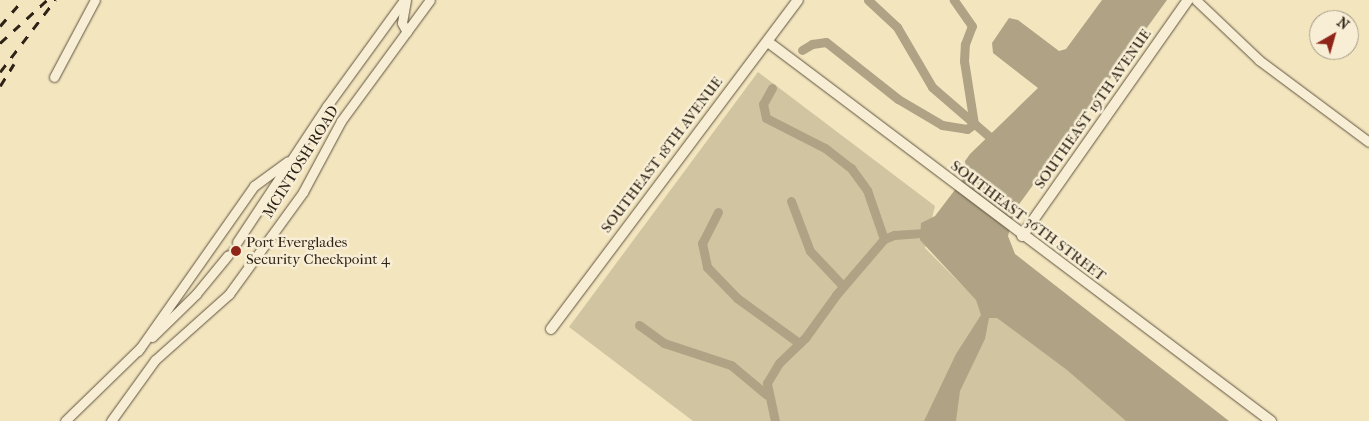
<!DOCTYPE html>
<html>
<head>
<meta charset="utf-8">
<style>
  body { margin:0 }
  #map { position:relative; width:1369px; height:421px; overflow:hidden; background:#f3e5be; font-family:"IM FELL French Canon",serif }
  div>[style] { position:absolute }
  .green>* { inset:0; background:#d1c4a1 }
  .water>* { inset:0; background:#b0a385 }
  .canal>* { height:9px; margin:-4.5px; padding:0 4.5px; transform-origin:4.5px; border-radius:4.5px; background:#b0a385 }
  .minor-tunnel>* { height:9px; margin-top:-4.5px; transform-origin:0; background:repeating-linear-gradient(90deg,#cbbe9c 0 9px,transparent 0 13.5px) }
  .roads { filter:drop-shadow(0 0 1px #5e533f) drop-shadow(0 0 1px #5e533f) }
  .minor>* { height:9px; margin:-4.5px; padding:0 4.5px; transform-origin:4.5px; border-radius:4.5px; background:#f7eed5 }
  .tertiary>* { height:10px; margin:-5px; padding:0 5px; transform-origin:5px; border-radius:5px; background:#f7eed5 }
  .rail>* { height:2.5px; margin-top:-1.25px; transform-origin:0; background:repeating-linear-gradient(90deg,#2d2215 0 9px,transparent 0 18px) }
  .dots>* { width:14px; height:14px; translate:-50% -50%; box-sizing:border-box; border:2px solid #f7eed5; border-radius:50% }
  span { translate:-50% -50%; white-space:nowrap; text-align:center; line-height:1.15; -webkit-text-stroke:5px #f7eed5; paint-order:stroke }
  .street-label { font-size:15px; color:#2d2215 }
  .poi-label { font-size:15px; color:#2d2215 }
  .left { translate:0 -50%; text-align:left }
  .north { position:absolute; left:1309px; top:10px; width:50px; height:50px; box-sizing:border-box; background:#f7eed5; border:1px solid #a69c88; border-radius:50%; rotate:38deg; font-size:14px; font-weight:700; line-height:20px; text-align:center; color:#2d2215 }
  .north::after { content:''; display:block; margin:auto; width:18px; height:22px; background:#8f2418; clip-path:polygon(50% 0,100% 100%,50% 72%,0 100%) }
</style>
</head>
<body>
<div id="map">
  <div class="green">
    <i style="clip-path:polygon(758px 72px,935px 206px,925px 248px,970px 293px,1143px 421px,693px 421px,569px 327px)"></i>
  </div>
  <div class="water">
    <i style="clip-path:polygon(1102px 0,1167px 0,1015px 210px,1008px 236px,1015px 254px,1229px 421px,1126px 421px,1067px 370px,997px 318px,989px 318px,985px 339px,960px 391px,956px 421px,924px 421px,956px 354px,981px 315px,976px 300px,920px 240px,921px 223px,935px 216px,967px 174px,965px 161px,970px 154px,1038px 88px,993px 53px,992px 43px,1009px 18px,1018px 20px,1059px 51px,1066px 49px)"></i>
  </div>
  <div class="canal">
    <i style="left:868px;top:0;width:40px;rotate:43deg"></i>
    <i style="left:897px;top:27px;width:69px;rotate:59.7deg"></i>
    <i style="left:932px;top:87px;width:77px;rotate:40.8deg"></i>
    <i style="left:802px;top:50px;width:12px;rotate:-31deg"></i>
    <i style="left:812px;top:44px;width:14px;rotate:-8deg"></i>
    <i style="left:826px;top:42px;width:92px;rotate:38.4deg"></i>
    <i style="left:898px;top:99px;width:51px;rotate:30.6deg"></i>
    <i style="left:942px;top:125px;width:25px;rotate:9deg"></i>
    <i style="left:967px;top:129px;width:9px;rotate:-36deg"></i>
    <i style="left:974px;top:124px;width:64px;rotate:-99deg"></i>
    <i style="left:964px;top:61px;width:17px;rotate:-87deg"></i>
    <i style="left:965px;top:44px;width:19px;rotate:-69deg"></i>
    <i style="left:972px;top:26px;width:32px;rotate:-125deg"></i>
    <i style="left:772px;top:88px;width:18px;rotate:119deg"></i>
    <i style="left:763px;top:104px;width:14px;rotate:78deg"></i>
    <i style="left:766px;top:118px;width:66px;rotate:27deg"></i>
    <i style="left:825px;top:148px;width:33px;rotate:38deg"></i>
    <i style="left:851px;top:168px;width:27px;rotate:54deg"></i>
    <i style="left:867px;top:190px;width:52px;rotate:70.9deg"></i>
    <i style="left:791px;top:201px;width:53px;rotate:69.2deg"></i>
    <i style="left:810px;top:251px;width:48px;rotate:46.7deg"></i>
    <i style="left:718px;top:212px;width:35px;rotate:117deg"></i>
    <i style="left:702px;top:243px;width:25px;rotate:78deg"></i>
    <i style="left:707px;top:267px;width:43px;rotate:45.9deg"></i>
    <i style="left:737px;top:298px;width:77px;rotate:36deg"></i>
    <i style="left:639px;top:325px;width:31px;rotate:36deg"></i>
    <i style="left:664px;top:343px;width:71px;rotate:18.2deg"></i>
    <i style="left:731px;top:365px;width:47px;rotate:39.8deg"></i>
    <i style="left:775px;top:421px;width:39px;rotate:-102deg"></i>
    <i style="left:767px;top:383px;width:23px;rotate:-59deg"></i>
    <i style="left:779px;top:363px;width:36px;rotate:-44deg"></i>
    <i style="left:805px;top:338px;width:53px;rotate:-54.2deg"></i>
    <i style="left:836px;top:295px;width:74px;rotate:-49.4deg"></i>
    <i style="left:884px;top:239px;width:11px;rotate:-22deg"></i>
    <i style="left:894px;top:235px;width:27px;rotate:-4deg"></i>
  </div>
  <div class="minor-tunnel">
    <i style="left:228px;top:255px;width:16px;rotate:-55deg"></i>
  </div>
  <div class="roads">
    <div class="minor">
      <i style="left:406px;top:0;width:23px;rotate:100deg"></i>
      <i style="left:402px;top:23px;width:10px;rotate:61deg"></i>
      <i style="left:1196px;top:0;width:87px;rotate:43.6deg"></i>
      <i style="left:1259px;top:60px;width:137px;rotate:36.7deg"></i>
      <i style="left:54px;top:77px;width:87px;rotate:-62deg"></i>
      <i style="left:237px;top:242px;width:163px;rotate:-56.5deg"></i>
      <i style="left:327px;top:106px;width:131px;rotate:-54deg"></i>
      <i style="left:152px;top:337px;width:62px;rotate:-44.3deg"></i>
      <i style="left:196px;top:294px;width:50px;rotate:-50.6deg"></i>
      <i style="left:138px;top:351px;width:202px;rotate:-54.9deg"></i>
      <i style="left:254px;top:186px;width:42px;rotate:-36.3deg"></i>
      <i style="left:65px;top:421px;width:105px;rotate:-44.2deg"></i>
      <i style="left:111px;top:421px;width:75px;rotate:-54.2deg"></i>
      <i style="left:155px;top:360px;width:99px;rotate:-41.7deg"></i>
      <i style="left:229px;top:294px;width:126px;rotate:-54deg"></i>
      <i style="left:303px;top:192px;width:81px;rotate:-61.8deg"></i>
      <i style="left:341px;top:121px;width:150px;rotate:-53.7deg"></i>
    </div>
    <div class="tertiary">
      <i style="left:768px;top:42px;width:630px;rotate:37deg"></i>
      <i style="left:1022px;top:236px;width:289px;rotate:-54.9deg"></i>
      <i style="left:551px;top:329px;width:411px;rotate:-53.1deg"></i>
    </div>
  </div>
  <div class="rail">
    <i style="left:0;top:26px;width:35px;rotate:-49deg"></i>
    <i style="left:0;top:43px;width:64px;rotate:-42.5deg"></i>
    <i style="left:0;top:72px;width:91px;rotate:-52.6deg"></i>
    <i style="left:0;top:86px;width:26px;rotate:-58deg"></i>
  </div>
  <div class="dots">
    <i style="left:236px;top:251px;background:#8f2418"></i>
  </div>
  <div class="street-label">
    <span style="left:1093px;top:109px;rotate:-55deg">SOUTHEAST 19TH AVENUE</span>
    <span style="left:662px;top:155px;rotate:-53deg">SOUTHEAST 18TH AVENUE</span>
    <span style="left:301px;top:162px;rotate:-58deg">MCINTOSH ROAD</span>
    <span style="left:1028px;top:221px;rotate:37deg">SOUTHEAST 36TH STREET</span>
  </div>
  <div class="poi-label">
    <span class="left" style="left:246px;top:251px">Port Everglades<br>Security Checkpoint 4</span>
  </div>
  <div class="north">N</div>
</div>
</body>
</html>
